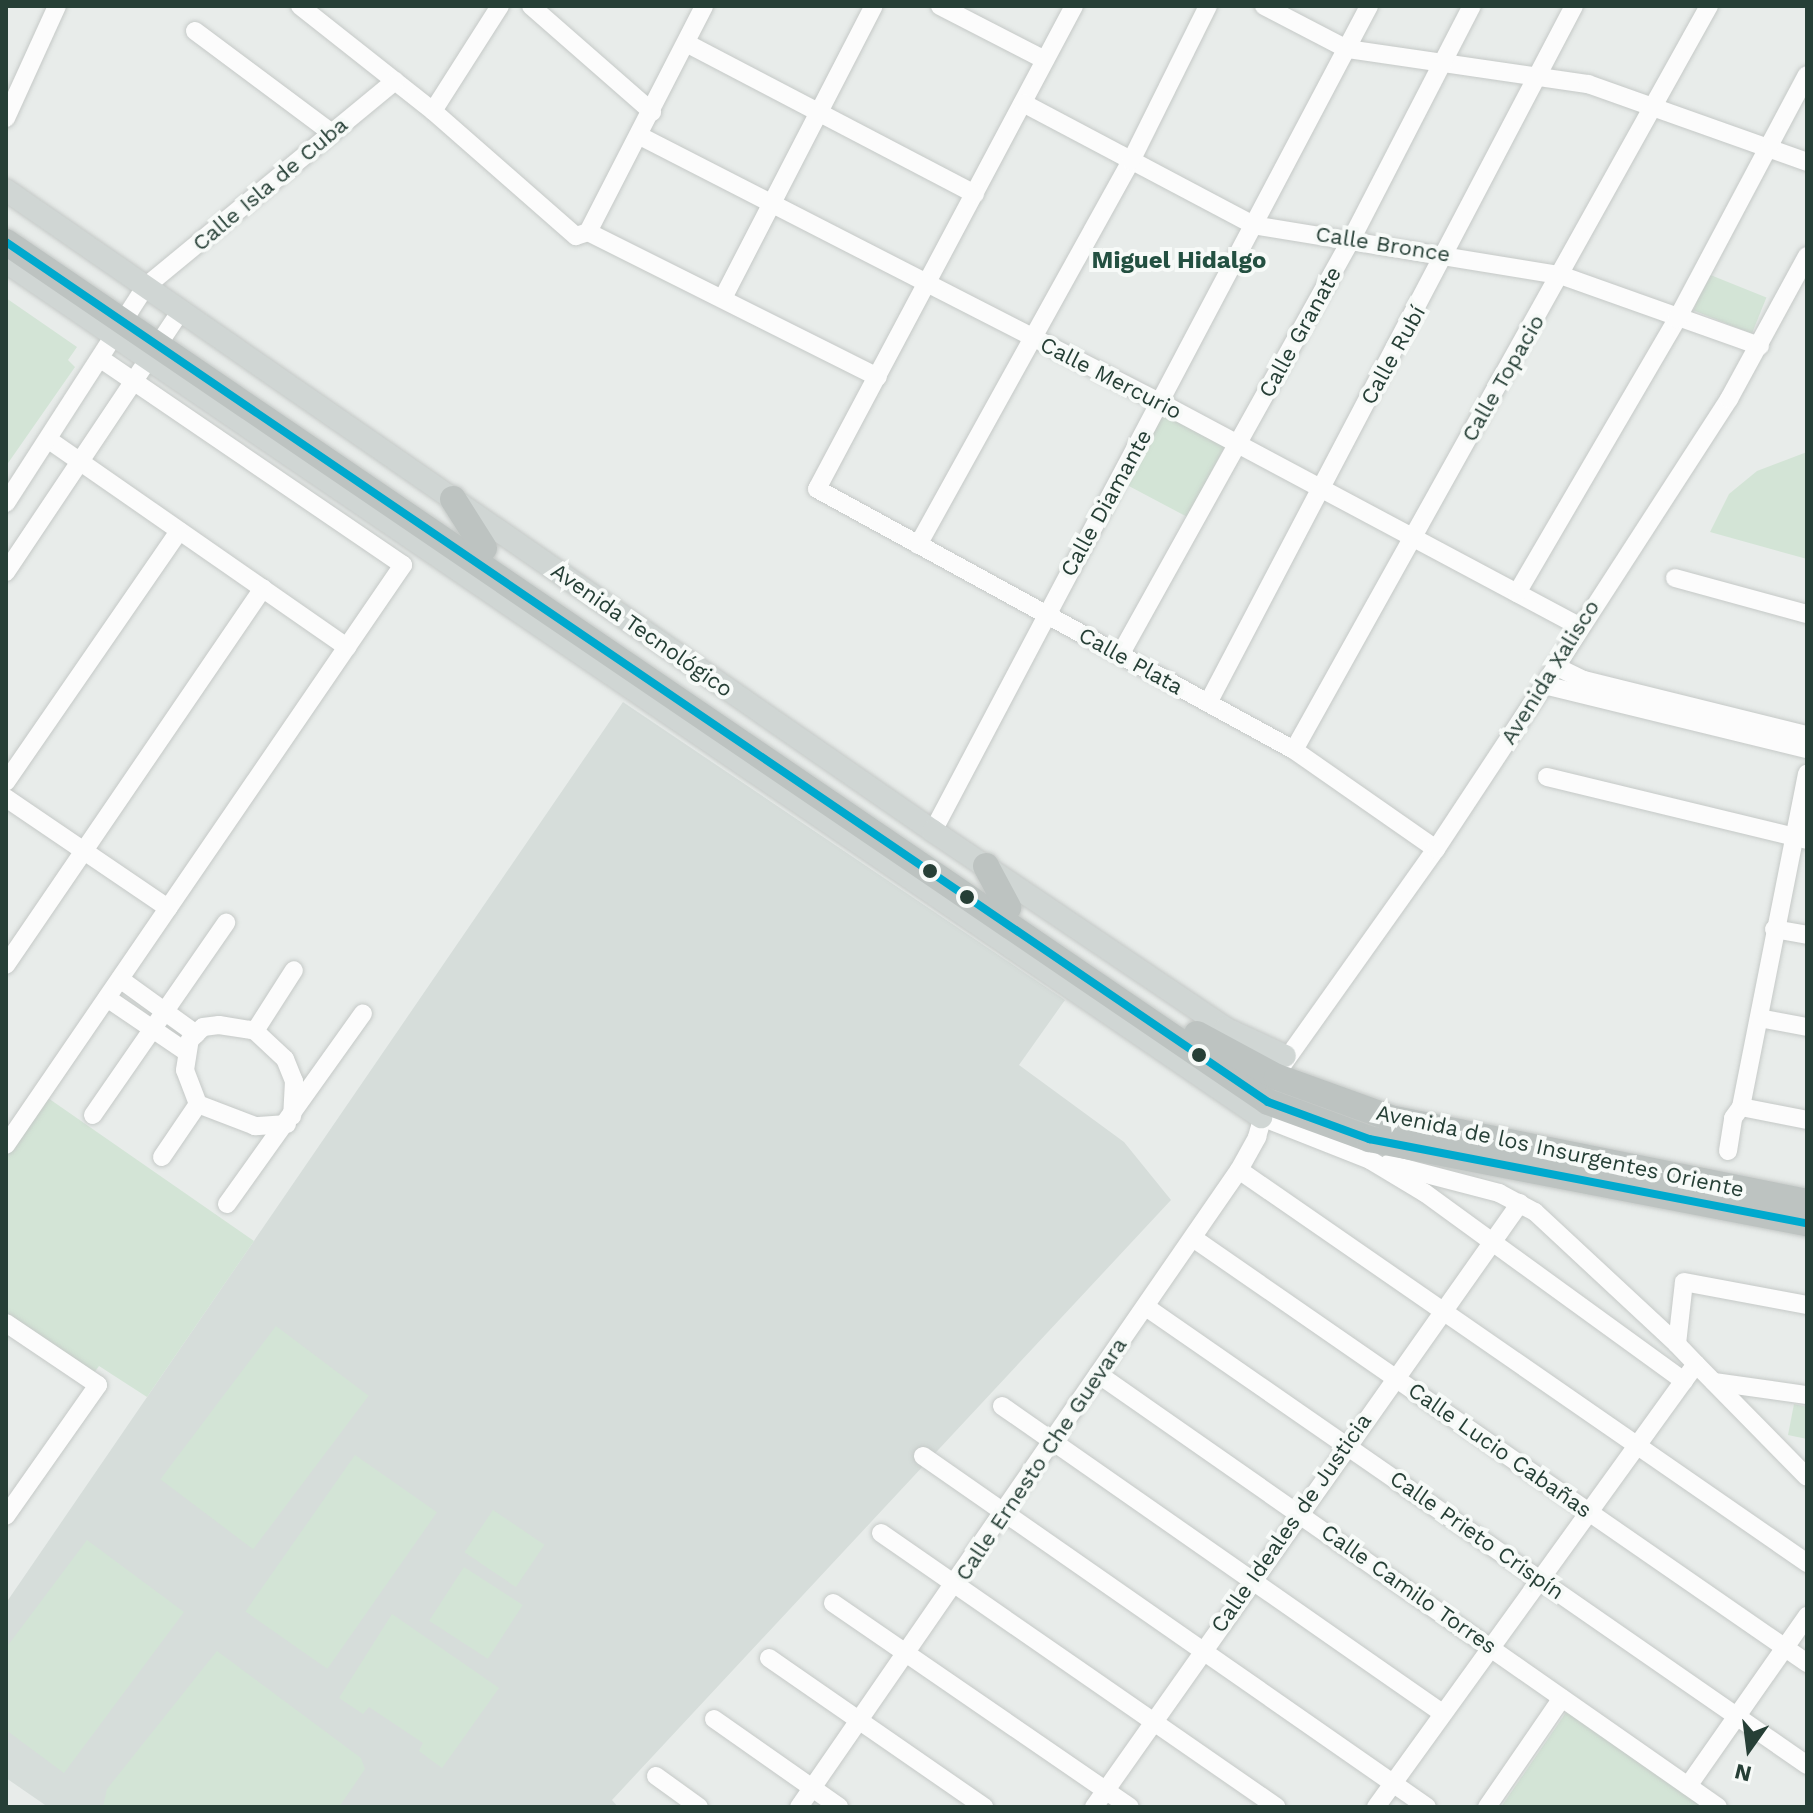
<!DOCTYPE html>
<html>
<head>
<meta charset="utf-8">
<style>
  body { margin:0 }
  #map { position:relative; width:1813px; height:1813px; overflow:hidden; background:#e8ecea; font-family:"Work Sans",sans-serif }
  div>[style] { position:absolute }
  .built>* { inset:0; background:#d6ddda }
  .green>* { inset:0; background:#d3e4d6; transform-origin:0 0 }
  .roads { filter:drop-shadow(0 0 2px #c5c9c7) drop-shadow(0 0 2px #c5c9c7) }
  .minor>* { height:18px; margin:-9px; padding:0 9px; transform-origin:9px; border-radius:9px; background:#fcfcfc }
  .major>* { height:22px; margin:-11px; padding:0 11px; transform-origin:11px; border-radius:11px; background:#d0d6d4 }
  .highway>* { height:26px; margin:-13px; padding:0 13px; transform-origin:13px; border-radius:13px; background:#bdc3c1 }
  .bus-1>* { height:8px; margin:-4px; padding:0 4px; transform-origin:4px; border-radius:4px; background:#00a9ce }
  .dots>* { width:22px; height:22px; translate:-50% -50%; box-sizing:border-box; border:4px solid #f7faf8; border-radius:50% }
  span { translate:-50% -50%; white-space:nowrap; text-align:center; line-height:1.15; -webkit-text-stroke:8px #f7faf8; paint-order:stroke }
  .street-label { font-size:22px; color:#263f36 }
  .neighbourhood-label { font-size:24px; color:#235041; font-weight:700 }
  .frame { position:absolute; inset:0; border:8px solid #263f36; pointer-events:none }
  .north { position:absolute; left:1709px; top:1709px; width:80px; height:80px; -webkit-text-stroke:6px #f7faf8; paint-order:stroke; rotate:194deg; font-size:22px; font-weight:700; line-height:32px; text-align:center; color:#263f36 }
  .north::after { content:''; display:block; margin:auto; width:28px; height:36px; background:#263f36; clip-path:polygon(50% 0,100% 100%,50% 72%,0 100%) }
</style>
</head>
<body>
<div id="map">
  <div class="built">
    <i style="clip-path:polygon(623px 702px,1065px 1000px,1019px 1065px,1124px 1142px,1171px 1200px,612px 1800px,618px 1807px,48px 1807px,6px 1778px,6px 1603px)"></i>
  </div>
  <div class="green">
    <i style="left:1708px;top:274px;width:63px;height:39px;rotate:22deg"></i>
    <i style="clip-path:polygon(6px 298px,77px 347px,68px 360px,75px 367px,6px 466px)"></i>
    <i style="left:1165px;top:410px;width:70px;height:84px;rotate:28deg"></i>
    <i style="clip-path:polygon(1807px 452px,1807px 559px,1710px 532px,1729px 494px,1757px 471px)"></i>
    <i style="clip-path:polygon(35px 1089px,254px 1241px,147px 1397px,99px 1366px,91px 1377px,6px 1319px,6px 1130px)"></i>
    <i style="left:276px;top:1326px;width:116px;height:192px;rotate:37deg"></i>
    <i style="clip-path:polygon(1794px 1404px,1807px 1407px,1807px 1439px,1788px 1435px)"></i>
    <i style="left:355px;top:1455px;width:100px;height:191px;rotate:35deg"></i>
    <i style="left:493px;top:1510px;width:62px;height:51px;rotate:34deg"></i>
    <i style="clip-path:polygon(87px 1540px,184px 1612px,64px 1773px,6px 1730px,6px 1648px)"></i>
    <i style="left:464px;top:1567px;width:70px;height:64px;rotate:33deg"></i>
    <i style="clip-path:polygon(392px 1614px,499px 1688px,442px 1768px,419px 1751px,423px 1743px,369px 1707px,363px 1714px,339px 1698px)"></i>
    <i style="clip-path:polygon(217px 1651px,361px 1758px,365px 1769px,339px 1807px,103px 1807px,107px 1789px)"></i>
    <i style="clip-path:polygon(1567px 1711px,1704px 1807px,1501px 1807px)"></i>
  </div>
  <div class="roads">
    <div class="minor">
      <i style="left:300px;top:6px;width:169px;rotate:38.3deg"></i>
      <i style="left:433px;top:111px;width:190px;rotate:41.2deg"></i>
      <i style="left:576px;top:236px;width:13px;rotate:-18deg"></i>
      <i style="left:531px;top:6px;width:161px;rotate:41.2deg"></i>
      <i style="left:940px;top:6px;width:118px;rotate:27.2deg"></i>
      <i style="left:1074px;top:6px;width:547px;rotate:118.02deg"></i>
      <i style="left:817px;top:489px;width:544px;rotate:28.69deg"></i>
      <i style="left:1294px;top:750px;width:173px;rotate:34.9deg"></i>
      <i style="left:1264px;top:6px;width:93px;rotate:27.4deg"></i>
      <i style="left:1347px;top:49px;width:244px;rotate:8.3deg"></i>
      <i style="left:1588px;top:84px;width:232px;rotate:19.6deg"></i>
      <i style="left:195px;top:31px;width:171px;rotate:36.7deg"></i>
      <i style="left:686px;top:43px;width:326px;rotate:27.6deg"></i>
      <i style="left:1023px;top:103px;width:260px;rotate:27.9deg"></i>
      <i style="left:1253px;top:225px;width:314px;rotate:9.3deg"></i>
      <i style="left:1563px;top:276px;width:209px;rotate:19.6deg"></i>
      <i style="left:433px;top:111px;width:125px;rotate:-57.5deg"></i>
      <i style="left:6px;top:118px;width:123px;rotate:-65.5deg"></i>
      <i style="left:640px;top:136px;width:585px;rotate:27.13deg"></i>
      <i style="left:1161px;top:403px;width:473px;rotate:28.1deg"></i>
      <i style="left:588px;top:232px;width:324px;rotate:26.6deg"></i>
      <i style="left:588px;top:232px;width:254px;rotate:-62.8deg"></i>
      <i style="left:724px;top:296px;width:326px;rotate:-62.7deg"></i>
      <i style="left:49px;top:440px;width:363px;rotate:34.8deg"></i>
      <i style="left:6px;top:503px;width:257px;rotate:-57.2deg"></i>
      <i style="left:145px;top:287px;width:324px;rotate:-39.5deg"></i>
      <i style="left:918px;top:545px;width:439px;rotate:-61deg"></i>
      <i style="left:1131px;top:161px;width:173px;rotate:-63.6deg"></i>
      <i style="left:6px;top:572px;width:314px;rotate:-56.2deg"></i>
      <i style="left:1675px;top:578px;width:137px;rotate:15.3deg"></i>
      <i style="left:1517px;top:593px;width:317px;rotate:-59.7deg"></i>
      <i style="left:1677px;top:319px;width:276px;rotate:-62deg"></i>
      <i style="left:1120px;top:655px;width:477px;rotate:-60.9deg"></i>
      <i style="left:1352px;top:238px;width:261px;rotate:-62.7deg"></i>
      <i style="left:1555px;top:666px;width:32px;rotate:26deg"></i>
      <i style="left:1584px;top:680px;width:230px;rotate:13.9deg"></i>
      <i style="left:1544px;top:685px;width:271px;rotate:13.7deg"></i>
      <i style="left:1208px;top:703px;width:787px;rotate:-62.3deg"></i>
      <i style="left:1294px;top:750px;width:852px;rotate:-60.85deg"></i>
      <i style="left:1547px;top:777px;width:268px;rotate:13.6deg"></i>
      <i style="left:6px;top:782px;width:305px;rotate:-55.4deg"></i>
      <i style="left:6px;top:798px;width:196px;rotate:34.2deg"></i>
      <i style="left:933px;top:831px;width:933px;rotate:-62.14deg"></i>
      <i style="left:1774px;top:929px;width:34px;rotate:10deg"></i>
      <i style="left:6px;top:965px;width:456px;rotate:-55.7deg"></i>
      <i style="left:120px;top:979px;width:94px;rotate:35.9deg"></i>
      <i style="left:107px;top:998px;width:94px;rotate:34.2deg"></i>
      <i style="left:1759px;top:1018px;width:49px;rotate:10.6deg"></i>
      <i style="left:255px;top:1031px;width:72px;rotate:-57.4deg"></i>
      <i style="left:1281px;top:1067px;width:267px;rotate:-54.6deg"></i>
      <i style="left:1436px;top:849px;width:196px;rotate:-56.6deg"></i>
      <i style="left:1544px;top:685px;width:341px;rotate:-57.1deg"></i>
      <i style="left:1729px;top:399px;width:163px;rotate:-61.4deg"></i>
      <i style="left:1741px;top:1107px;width:67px;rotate:11.1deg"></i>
      <i style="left:93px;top:1115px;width:234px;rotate:-55.3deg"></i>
      <i style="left:1261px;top:1117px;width:117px;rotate:21.5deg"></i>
      <i style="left:1370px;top:1160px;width:64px;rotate:31deg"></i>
      <i style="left:1425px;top:1193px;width:320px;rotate:36deg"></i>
      <i style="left:287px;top:1124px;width:32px;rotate:176deg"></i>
      <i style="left:255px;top:1126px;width:61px;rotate:-158.9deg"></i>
      <i style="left:198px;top:1104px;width:36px;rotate:-111deg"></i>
      <i style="left:185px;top:1070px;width:30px;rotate:-81deg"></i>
      <i style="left:190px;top:1040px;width:18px;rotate:-45deg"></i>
      <i style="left:203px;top:1027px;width:16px;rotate:-7deg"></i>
      <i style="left:219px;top:1025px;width:36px;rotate:9deg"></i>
      <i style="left:255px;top:1031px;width:41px;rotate:43deg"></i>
      <i style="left:285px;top:1059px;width:24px;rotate:68deg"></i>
      <i style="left:294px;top:1081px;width:35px;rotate:93deg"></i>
      <i style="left:6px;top:1145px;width:703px;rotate:-55.61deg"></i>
      <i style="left:403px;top:565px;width:366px;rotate:-145.7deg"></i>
      <i style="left:1728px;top:1151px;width:33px;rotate:-81deg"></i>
      <i style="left:1733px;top:1118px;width:14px;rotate:-54deg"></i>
      <i style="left:1741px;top:1107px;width:340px;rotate:-78.8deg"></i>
      <i style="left:162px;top:1157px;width:64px;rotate:-55.8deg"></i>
      <i style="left:1388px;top:1164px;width:115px;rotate:14.6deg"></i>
      <i style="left:1499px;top:1193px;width:41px;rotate:27.8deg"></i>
      <i style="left:1535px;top:1212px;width:194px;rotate:42.9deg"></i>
      <i style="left:1239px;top:1170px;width:691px;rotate:34.68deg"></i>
      <i style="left:227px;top:1204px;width:234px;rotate:-54.5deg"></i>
      <i style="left:1193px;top:1238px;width:747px;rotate:34.69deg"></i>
      <i style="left:1146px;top:1307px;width:804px;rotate:34.72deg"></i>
      <i style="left:6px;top:1323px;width:111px;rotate:34deg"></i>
      <i style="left:98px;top:1385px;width:160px;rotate:125.1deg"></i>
      <i style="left:1696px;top:1364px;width:158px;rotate:45.5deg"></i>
      <i style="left:1098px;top:1374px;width:756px;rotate:34.93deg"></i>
      <i style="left:1714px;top:1382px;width:94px;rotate:8deg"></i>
      <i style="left:1002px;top:1406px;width:537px;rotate:34.9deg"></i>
      <i style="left:923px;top:1456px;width:614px;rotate:34.85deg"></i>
      <i style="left:881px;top:1533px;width:481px;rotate:34.7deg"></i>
      <i style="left:833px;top:1603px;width:360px;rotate:34.5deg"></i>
      <i style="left:769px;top:1658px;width:262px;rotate:34.7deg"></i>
      <i style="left:714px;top:1719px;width:153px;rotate:35.1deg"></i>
      <i style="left:656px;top:1776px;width:53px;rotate:35.8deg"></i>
      <i style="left:1688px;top:1786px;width:208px;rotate:-55deg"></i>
      <i style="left:799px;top:1807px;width:774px;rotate:-55.37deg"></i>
      <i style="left:1239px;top:1170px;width:38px;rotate:-61deg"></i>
      <i style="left:1257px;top:1137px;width:33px;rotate:-74deg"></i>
      <i style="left:1094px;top:1807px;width:739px;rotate:-54.8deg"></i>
      <i style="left:1376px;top:1807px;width:546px;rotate:-54.16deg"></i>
      <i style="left:1696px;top:1364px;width:28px;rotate:-134deg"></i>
      <i style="left:1677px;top:1344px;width:62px;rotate:-83.6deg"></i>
      <i style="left:1684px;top:1282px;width:125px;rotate:10.6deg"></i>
      <i style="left:1487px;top:1807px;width:132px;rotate:-55.5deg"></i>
    </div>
    <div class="major">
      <i style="left:6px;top:190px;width:1127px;rotate:34.66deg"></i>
      <i style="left:933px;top:831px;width:352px;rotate:34deg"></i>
      <i style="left:1225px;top:1028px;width:66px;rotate:25deg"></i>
      <i style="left:6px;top:262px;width:1519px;rotate:34.27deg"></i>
    </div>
    <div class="highway">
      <i style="left:6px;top:242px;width:1527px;rotate:34.27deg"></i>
      <i style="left:1268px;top:1102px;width:108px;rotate:20.1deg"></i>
      <i style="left:1369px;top:1139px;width:446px;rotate:10.9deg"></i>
      <i style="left:453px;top:499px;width:58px;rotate:57.7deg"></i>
      <i style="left:986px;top:866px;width:47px;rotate:61.8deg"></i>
      <i style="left:1197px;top:1034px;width:91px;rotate:28.3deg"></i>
      <i style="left:1277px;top:1077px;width:120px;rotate:19.9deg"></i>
      <i style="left:1390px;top:1118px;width:425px;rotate:11.4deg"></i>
    </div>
  </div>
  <div class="bus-1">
    <i style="left:6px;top:242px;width:1527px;rotate:34.27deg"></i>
    <i style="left:1268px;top:1102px;width:108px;rotate:20.1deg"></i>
    <i style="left:1369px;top:1139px;width:446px;rotate:10.9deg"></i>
  </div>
  <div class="dots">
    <i style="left:930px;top:871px;background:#263f36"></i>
    <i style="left:967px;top:897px;background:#263f36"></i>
    <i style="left:1199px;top:1055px;background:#263f36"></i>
  </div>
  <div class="street-label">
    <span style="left:270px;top:184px;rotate:-40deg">Calle Isla de Cuba</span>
    <span style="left:1383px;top:244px;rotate:9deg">Calle Bronce</span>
    <span style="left:1300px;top:332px;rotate:-61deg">Calle Granate</span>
    <span style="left:1393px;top:355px;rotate:-61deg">Calle Rubí</span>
    <span style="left:1111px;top:378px;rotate:27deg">Calle Mercurio</span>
    <span style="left:1503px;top:378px;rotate:-60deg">Calle Topacio</span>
    <span style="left:1106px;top:503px;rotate:-61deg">Calle Diamante</span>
    <span style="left:642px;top:630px;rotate:35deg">Avenida Tecnológico</span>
    <span style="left:1131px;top:661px;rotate:29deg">Calle Plata</span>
    <span style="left:1550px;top:672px;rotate:-58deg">Avenida Xalisco</span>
    <span style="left:1560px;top:1151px;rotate:12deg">Avenida de los Insurgentes Oriente</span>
    <span style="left:1500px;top:1450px;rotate:35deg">Calle Lucio Cabañas</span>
    <span style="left:1041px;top:1459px;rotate:-56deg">Calle Ernesto Che Guevara</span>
    <span style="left:1291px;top:1523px;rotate:-55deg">Calle Ideales de Justicia</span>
    <span style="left:1477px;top:1535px;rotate:35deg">Calle Prieto Crispín</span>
    <span style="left:1409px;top:1589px;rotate:35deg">Calle Camilo Torres</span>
  </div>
  <div class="neighbourhood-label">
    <span style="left:1179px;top:261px">Miguel Hidalgo</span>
  </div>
  <div class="frame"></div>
  <div class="north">N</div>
</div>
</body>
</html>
